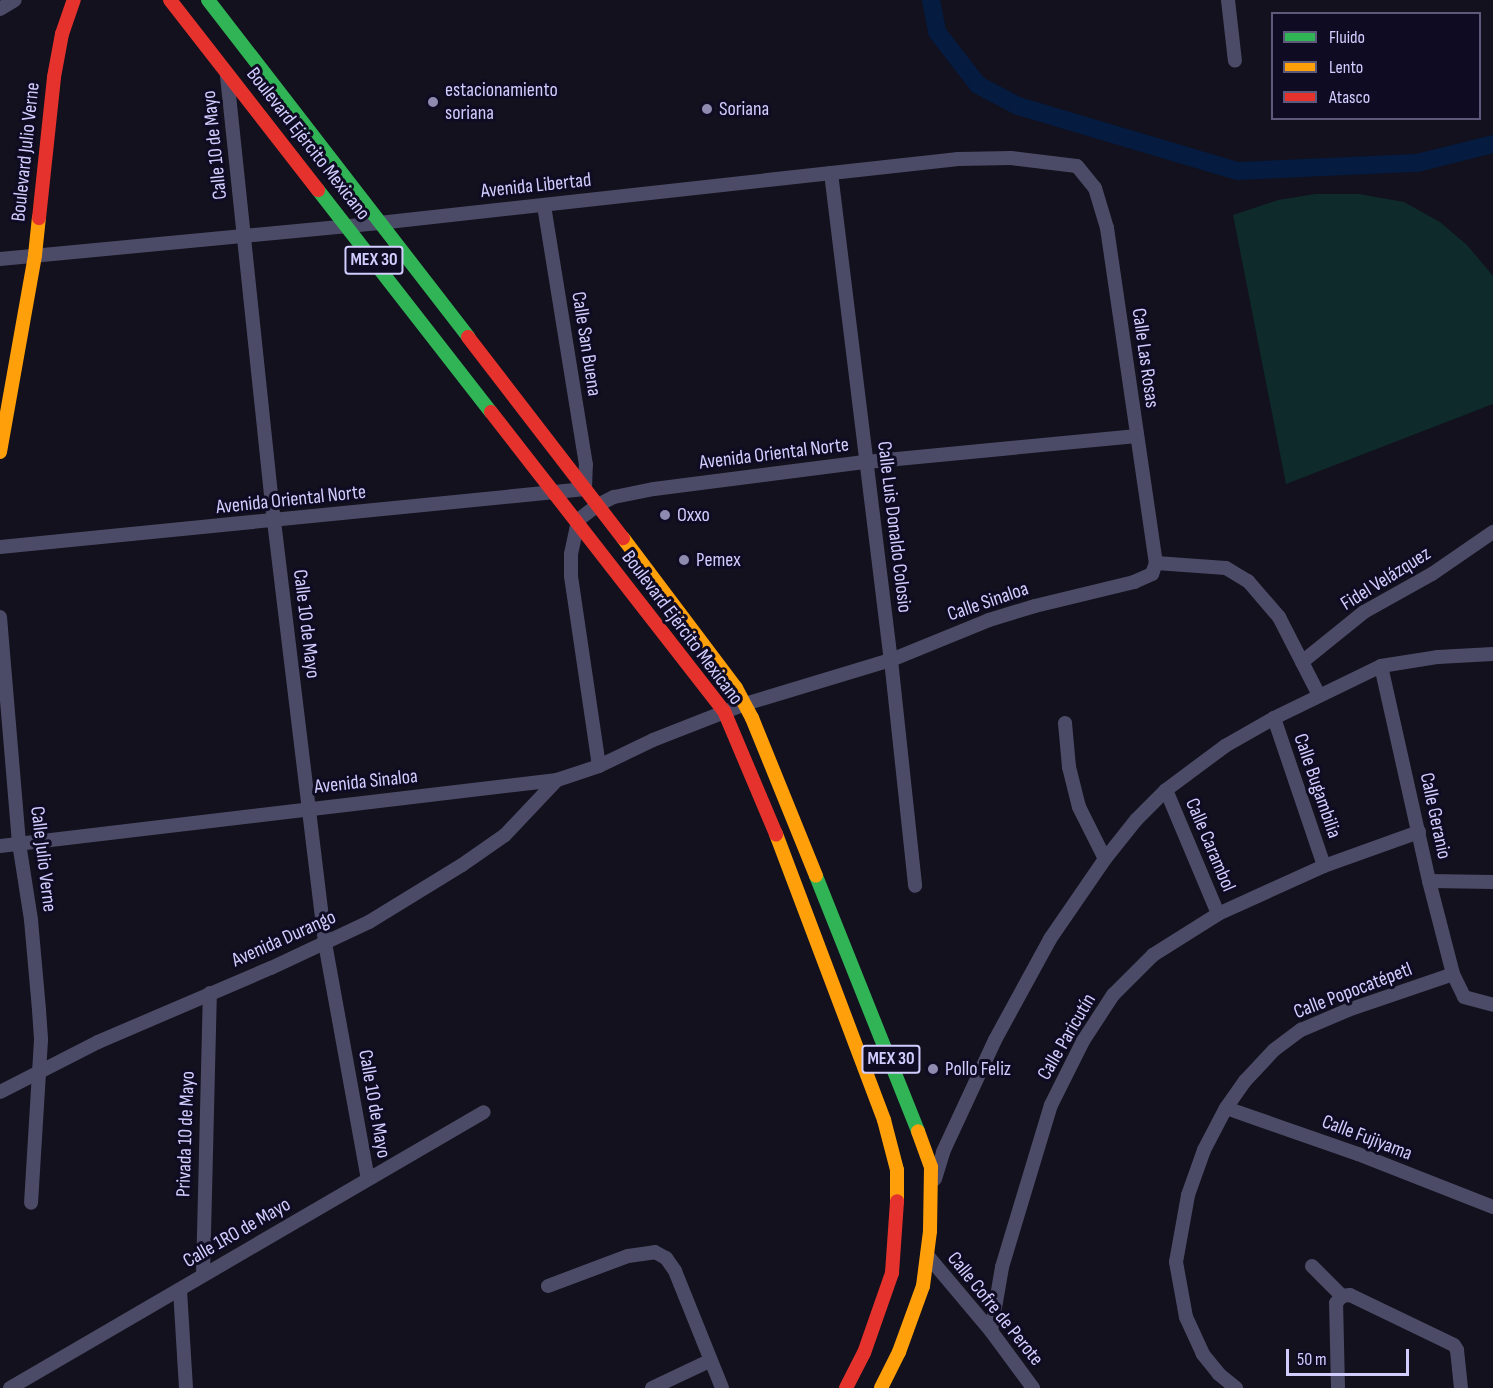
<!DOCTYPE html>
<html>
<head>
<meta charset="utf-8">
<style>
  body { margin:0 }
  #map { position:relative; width:1493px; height:1388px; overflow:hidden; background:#12111d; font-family:"Sofia Sans Condensed",sans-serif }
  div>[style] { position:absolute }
  .green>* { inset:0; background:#0e2a2a }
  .canal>* { height:18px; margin:-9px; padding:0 9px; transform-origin:9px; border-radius:9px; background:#051b40 }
  .street>* { height:14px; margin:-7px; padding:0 7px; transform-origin:7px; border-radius:7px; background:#4c4b67 }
  .fast>* { height:14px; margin:-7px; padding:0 7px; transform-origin:7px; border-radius:7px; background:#30b455 }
  .slow>* { height:14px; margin:-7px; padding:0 7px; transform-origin:7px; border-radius:7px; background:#ff9f0a }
  .jam>* { height:14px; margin:-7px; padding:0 7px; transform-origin:7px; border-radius:7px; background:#e5322d }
  .dots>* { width:16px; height:16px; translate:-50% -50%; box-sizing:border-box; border:3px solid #0f0b23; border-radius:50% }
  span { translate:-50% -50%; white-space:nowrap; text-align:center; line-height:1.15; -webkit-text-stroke:6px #0f0b23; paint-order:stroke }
  .shield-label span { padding:2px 4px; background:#0f0b23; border:2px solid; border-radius:4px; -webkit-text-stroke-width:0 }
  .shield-label { font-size:18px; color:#d2cdff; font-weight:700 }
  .poi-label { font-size:20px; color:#d2cdff }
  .left { translate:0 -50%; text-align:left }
  .street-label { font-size:20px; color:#d2cdff }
  .legend { position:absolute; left:1271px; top:12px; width:210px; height:108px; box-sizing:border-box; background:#0f0b23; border:2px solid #5d597b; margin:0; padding:8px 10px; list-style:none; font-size:18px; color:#d2cdff }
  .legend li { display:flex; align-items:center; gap:12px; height:30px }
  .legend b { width:30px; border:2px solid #5d597b }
  .scale { position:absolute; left:1286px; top:1349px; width:123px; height:27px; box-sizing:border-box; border:3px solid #d2cdff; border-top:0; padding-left:8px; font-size:18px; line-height:21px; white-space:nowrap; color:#d2cdff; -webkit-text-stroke:4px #0f0b23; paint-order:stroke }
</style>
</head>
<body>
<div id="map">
  <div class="green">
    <i style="clip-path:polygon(1315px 194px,1359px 194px,1404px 202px,1440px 222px,1467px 245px,1493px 276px,1493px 404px,1286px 484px,1233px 215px,1278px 200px)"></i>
  </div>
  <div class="canal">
    <i style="left:931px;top:0;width:33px;rotate:79deg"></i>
    <i style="left:937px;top:32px;width:67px;rotate:52.3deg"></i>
    <i style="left:978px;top:85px;width:45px;rotate:27.7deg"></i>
    <i style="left:1018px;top:106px;width:229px;rotate:16.5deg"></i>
    <i style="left:1238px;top:171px;width:179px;rotate:-2.6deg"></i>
    <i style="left:1417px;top:163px;width:78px;rotate:-14deg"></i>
  </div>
  <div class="street">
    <i style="left:1228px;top:0;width:61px;rotate:83.5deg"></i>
    <i style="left:0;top:9px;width:17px;rotate:-31deg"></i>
    <i style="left:227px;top:76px;width:447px;rotate:84deg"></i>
    <i style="left:274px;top:521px;width:425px;rotate:83.1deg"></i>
    <i style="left:325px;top:943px;width:240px;rotate:79.7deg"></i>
    <i style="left:831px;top:173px;width:491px;rotate:83deg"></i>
    <i style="left:891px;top:660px;width:227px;rotate:83.9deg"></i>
    <i style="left:0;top:259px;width:381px;rotate:-5.4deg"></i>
    <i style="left:379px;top:223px;width:583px;rotate:-6.31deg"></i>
    <i style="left:958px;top:159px;width:53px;rotate:-1.1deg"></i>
    <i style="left:1011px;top:158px;width:66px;rotate:6.9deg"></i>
    <i style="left:1077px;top:166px;width:28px;rotate:51deg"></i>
    <i style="left:1095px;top:188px;width:42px;rotate:73.3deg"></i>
    <i style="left:1107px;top:228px;width:339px;rotate:81.7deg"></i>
    <i style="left:0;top:547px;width:588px;rotate:-5.66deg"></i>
    <i style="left:585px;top:489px;width:24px;rotate:-88deg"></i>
    <i style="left:586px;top:465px;width:263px;rotate:-99.2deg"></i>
    <i style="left:1156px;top:563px;width:70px;rotate:4.1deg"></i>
    <i style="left:1226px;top:568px;width:26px;rotate:31deg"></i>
    <i style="left:1248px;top:581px;width:48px;rotate:49.3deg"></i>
    <i style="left:1279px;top:617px;width:88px;rotate:62.9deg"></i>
    <i style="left:0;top:617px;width:227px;rotate:85.2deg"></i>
    <i style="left:19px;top:843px;width:78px;rotate:81.1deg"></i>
    <i style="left:31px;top:920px;width:90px;rotate:84.9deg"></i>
    <i style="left:39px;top:1010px;width:30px;rotate:86deg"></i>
    <i style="left:41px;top:1040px;width:163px;rotate:93.5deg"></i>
    <i style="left:1302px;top:662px;width:80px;rotate:-38.9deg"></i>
    <i style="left:1364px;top:612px;width:78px;rotate:-29.2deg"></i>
    <i style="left:1432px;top:574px;width:74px;rotate:-34.5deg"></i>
    <i style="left:1381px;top:666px;width:220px;rotate:77.4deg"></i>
    <i style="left:1429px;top:881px;width:96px;rotate:75.5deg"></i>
    <i style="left:1274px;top:718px;width:156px;rotate:71.3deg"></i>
    <i style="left:1065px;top:723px;width:44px;rotate:84.8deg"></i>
    <i style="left:1069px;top:767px;width:41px;rotate:76deg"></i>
    <i style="left:1079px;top:807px;width:58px;rotate:63.4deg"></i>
    <i style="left:599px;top:766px;width:192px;rotate:-98.4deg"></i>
    <i style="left:571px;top:576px;width:22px;rotate:-90deg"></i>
    <i style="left:571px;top:554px;width:35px;rotate:-78deg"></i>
    <i style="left:578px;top:520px;width:25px;rotate:-37deg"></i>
    <i style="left:598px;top:505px;width:18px;rotate:-27deg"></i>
    <i style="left:614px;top:497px;width:41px;rotate:-11.3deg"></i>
    <i style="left:654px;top:489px;width:214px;rotate:-7.3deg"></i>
    <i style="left:866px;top:462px;width:272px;rotate:-5.5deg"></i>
    <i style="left:1166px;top:790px;width:134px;rotate:67.2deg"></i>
    <i style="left:0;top:846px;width:561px;rotate:-6.76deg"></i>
    <i style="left:557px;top:780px;width:44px;rotate:-18.4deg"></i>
    <i style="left:599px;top:766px;width:60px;rotate:-25.7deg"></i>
    <i style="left:653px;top:740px;width:99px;rotate:-21.4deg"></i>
    <i style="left:745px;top:704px;width:152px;rotate:-16.8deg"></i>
    <i style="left:891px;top:660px;width:106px;rotate:-22.2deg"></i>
    <i style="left:989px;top:620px;width:48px;rotate:-16.9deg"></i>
    <i style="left:1035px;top:606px;width:102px;rotate:-13.6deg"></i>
    <i style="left:1134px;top:582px;width:20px;rotate:-24deg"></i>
    <i style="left:1152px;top:574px;width:12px;rotate:-70deg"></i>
    <i style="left:1429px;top:881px;width:64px;rotate:0.9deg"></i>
    <i style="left:0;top:1092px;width:110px;rotate:-27deg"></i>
    <i style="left:98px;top:1042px;width:188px;rotate:-23.2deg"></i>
    <i style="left:271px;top:968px;width:108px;rotate:-25.1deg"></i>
    <i style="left:369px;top:922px;width:109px;rotate:-31.5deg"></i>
    <i style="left:462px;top:865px;width:52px;rotate:-34.9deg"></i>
    <i style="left:505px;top:835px;width:76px;rotate:-46.6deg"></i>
    <i style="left:1226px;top:1108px;width:140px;rotate:19.2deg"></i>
    <i style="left:1358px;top:1154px;width:145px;rotate:21.4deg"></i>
    <i style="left:935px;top:1179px;width:28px;rotate:-73deg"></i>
    <i style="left:943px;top:1152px;width:123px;rotate:-65.1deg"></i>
    <i style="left:995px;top:1040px;width:115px;rotate:-61.4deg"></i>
    <i style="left:1050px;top:939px;width:97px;rotate:-55.5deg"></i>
    <i style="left:1105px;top:859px;width:50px;rotate:-51.5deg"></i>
    <i style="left:1136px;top:820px;width:42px;rotate:-45deg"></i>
    <i style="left:1166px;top:790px;width:74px;rotate:-36.7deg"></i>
    <i style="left:1225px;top:746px;width:56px;rotate:-29.7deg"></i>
    <i style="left:1274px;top:718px;width:119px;rotate:-25.9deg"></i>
    <i style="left:1381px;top:666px;width:58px;rotate:-9deg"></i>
    <i style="left:1438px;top:657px;width:55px;rotate:-3.1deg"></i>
    <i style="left:927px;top:1255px;width:99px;rotate:49.9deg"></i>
    <i style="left:991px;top:1331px;width:71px;rotate:53.6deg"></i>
    <i style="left:1312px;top:1266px;width:42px;rotate:45deg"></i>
    <i style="left:203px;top:1275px;width:282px;rotate:-88.6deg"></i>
    <i style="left:548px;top:1286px;width:85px;rotate:-20.6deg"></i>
    <i style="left:628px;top:1256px;width:27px;rotate:-8deg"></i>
    <i style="left:655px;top:1252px;width:13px;rotate:29deg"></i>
    <i style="left:666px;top:1258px;width:16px;rotate:55deg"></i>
    <i style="left:675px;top:1271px;width:126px;rotate:68.1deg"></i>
    <i style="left:180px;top:1290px;width:98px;rotate:86.5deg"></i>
    <i style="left:991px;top:1331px;width:65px;rotate:-80.2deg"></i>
    <i style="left:1002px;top:1267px;width:169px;rotate:-73.2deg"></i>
    <i style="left:1051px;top:1105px;width:72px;rotate:-63.4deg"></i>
    <i style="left:1083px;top:1041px;width:55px;rotate:-56.9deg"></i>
    <i style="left:1113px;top:995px;width:57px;rotate:-45deg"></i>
    <i style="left:1153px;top:955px;width:77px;rotate:-32.2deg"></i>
    <i style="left:1218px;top:914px;width:116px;rotate:-24.4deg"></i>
    <i style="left:1324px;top:866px;width:101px;rotate:-19.7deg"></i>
    <i style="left:10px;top:1388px;width:548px;rotate:-30.21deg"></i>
    <i style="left:652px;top:1388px;width:63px;rotate:-25.3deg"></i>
    <i style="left:1236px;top:1388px;width:22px;rotate:-141deg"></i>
    <i style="left:1219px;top:1374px;width:26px;rotate:-129deg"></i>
    <i style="left:1203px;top:1354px;width:41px;rotate:-114.7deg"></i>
    <i style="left:1186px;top:1317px;width:56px;rotate:-100.3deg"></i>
    <i style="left:1176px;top:1262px;width:68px;rotate:-79.8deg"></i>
    <i style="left:1188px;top:1195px;width:48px;rotate:-70.4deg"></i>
    <i style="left:1204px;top:1150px;width:47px;rotate:-62.4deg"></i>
    <i style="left:1226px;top:1108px;width:33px;rotate:-55deg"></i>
    <i style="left:1245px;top:1081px;width:42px;rotate:-46.9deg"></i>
    <i style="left:1274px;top:1050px;width:34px;rotate:-37deg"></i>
    <i style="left:1301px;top:1030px;width:51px;rotate:-23.1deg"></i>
    <i style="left:1348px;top:1010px;width:111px;rotate:-18.9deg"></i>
    <i style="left:1453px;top:974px;width:25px;rotate:64deg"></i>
    <i style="left:1464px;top:997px;width:30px;rotate:15deg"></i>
    <i style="left:1338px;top:1388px;width:85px;rotate:-91.3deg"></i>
    <i style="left:1336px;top:1303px;width:9px;rotate:-49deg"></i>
    <i style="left:1342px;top:1296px;width:8px;rotate:-7deg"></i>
    <i style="left:1350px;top:1295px;width:115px;rotate:25.7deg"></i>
    <i style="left:1454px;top:1345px;width:6px;rotate:59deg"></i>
    <i style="left:1457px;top:1350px;width:38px;rotate:84deg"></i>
  </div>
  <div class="fast">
    <i style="left:208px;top:0;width:426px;rotate:52.3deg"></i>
    <i style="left:318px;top:190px;width:281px;rotate:52.1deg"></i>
    <i style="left:816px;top:876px;width:275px;rotate:68.2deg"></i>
  </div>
  <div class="slow">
    <i style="left:0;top:452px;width:200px;rotate:-79.9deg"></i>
    <i style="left:35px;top:255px;width:37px;rotate:-84deg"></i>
    <i style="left:623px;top:538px;width:188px;rotate:53deg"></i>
    <i style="left:736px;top:688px;width:34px;rotate:62deg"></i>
    <i style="left:752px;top:718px;width:170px;rotate:67.9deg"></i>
    <i style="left:776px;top:834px;width:306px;rotate:69.3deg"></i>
    <i style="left:884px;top:1120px;width:52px;rotate:75.4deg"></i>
    <i style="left:897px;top:1170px;width:31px;rotate:90deg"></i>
    <i style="left:881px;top:1388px;width:40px;rotate:-63.4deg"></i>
    <i style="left:899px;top:1352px;width:70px;rotate:-70deg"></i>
    <i style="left:923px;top:1286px;width:55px;rotate:-82.7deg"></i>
    <i style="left:930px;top:1231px;width:64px;rotate:-89.1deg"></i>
    <i style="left:931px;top:1167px;width:38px;rotate:-110deg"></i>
  </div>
  <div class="jam">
    <i style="left:170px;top:0;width:241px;rotate:52.1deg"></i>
    <i style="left:39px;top:218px;width:142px;rotate:-83.9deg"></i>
    <i style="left:54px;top:77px;width:44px;rotate:-79.5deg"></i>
    <i style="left:62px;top:34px;width:36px;rotate:-71deg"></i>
    <i style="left:468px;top:337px;width:254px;rotate:52.4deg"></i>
    <i style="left:491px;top:412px;width:379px;rotate:52.1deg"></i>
    <i style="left:724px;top:711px;width:134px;rotate:67.1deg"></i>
    <i style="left:846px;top:1388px;width:39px;rotate:-63deg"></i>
    <i style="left:864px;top:1353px;width:85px;rotate:-70.7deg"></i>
    <i style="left:892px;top:1273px;width:72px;rotate:-86deg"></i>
  </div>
  <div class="dots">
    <i style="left:433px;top:102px;background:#8f8bb0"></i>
    <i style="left:707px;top:109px;background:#8f8bb0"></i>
    <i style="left:665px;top:515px;background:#8f8bb0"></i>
    <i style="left:684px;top:560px;background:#8f8bb0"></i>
    <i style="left:933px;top:1069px;background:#8f8bb0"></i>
  </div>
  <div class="shield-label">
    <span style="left:374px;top:260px">MEX 30</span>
    <span style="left:891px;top:1059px">MEX 30</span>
  </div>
  <div class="poi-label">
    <span class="left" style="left:445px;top:102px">estacionamiento<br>soriana</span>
    <span class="left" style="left:719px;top:109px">Soriana</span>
    <span class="left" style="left:677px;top:515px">Oxxo</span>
    <span class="left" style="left:696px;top:560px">Pemex</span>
    <span class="left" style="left:945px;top:1069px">Pollo Feliz</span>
  </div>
  <div class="street-label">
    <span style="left:308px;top:144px;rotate:52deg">Boulevard Ejército Mexicano</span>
    <span style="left:215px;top:145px;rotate:-96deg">Calle 10 de Mayo</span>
    <span style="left:26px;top:152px;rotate:-84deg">Boulevard Julio Verne</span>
    <span style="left:536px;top:186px;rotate:-6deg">Avenida Libertad</span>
    <span style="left:586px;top:344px;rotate:81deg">Calle San Buena</span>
    <span style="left:1145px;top:358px;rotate:82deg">Calle Las Rosas</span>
    <span style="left:774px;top:454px;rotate:-7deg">Avenida Oriental Norte</span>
    <span style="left:291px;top:500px;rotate:-6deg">Avenida Oriental Norte</span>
    <span style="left:894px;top:527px;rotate:83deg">Calle Luis Donaldo Colosio</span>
    <span style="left:1386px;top:579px;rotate:-32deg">Fidel Velázquez</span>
    <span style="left:988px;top:602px;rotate:-19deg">Calle Sinaloa</span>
    <span style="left:306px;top:624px;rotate:83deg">Calle 10 de Mayo</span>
    <span style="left:682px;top:628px;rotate:53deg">Boulevard Ejército Mexicano</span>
    <span style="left:366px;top:782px;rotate:-6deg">Avenida Sinaloa</span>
    <span style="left:1317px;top:786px;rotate:71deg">Calle Bugambilia</span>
    <span style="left:1435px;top:816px;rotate:78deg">Calle Geranio</span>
    <span style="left:1210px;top:845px;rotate:67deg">Calle Carambol</span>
    <span style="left:43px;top:859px;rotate:83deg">Calle Julio Verne</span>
    <span style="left:284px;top:939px;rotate:-24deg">Avenida Durango</span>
    <span style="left:1353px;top:991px;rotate:-21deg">Calle Popocatépetl</span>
    <span style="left:1067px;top:1037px;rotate:-60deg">Calle Paricutín</span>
    <span style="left:374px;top:1104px;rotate:80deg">Calle 10 de Mayo</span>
    <span style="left:186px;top:1134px;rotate:-88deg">Privada 10 de Mayo</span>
    <span style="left:1367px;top:1138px;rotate:21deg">Calle Fujiyama</span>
    <span style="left:237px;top:1233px;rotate:-30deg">Calle 1RO de Mayo</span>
    <span style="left:995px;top:1309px;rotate:51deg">Calle Cofre de Perote</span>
  </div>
  <ul class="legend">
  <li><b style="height:8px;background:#30b455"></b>Fluido</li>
  <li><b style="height:8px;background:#ff9f0a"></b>Lento</li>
  <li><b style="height:8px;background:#e5322d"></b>Atasco</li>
  </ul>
  <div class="scale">50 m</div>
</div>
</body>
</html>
